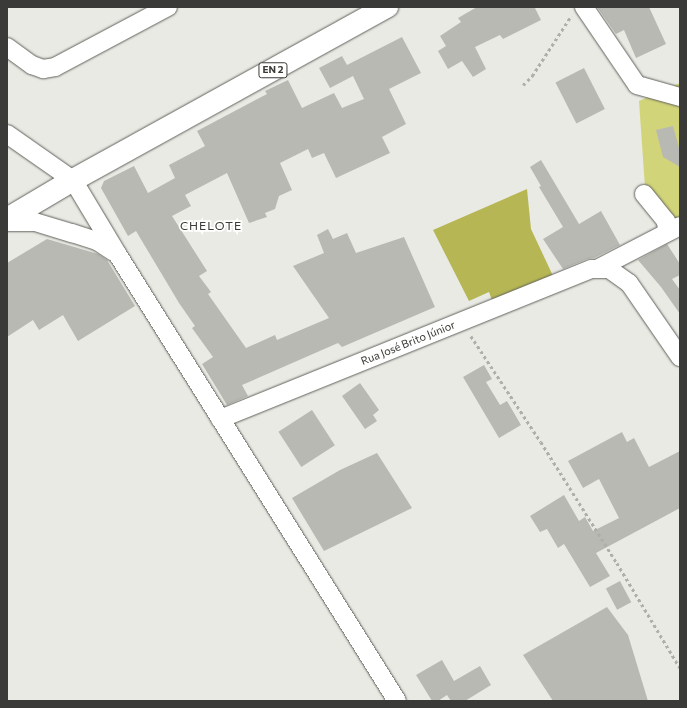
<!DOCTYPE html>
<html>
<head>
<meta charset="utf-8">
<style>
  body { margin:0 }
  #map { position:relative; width:687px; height:708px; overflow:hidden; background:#e9eae4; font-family:Commissioner,sans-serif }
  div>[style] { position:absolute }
  .green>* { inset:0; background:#d2d479 }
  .forest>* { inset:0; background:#b6b754 }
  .building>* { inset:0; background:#b8b9b3; transform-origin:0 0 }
  .path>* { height:2.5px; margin-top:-1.25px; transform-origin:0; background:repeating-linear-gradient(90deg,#aeaeaa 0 3px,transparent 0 6px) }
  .roads { filter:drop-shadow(0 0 1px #61615c) drop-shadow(0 0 1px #61615c) }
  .minor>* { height:18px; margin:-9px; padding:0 9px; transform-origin:9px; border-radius:9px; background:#fff }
  .major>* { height:22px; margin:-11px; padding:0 11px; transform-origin:11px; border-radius:11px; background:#fff }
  span { translate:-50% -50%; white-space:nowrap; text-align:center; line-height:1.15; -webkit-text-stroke:3.5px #fffffe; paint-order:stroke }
  .shield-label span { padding:1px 3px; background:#fffffe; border:1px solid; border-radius:3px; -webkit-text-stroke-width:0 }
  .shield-label { font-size:10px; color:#3a3a38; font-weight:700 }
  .street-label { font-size:11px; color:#3a3a38 }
  .neighbourhood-label { font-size:12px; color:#3a3a38; letter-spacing:1px }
  .frame { position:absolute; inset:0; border:8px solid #3a3a38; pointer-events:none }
</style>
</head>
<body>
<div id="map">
  <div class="green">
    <i style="clip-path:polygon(680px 83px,680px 221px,677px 221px,645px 188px,639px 101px)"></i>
  </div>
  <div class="forest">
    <i style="clip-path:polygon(527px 189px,531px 229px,554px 278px,493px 303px,489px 292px,469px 301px,433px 230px)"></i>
  </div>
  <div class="building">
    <i style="clip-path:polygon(477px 7px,535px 8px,541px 20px,503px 39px,500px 35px,475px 47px,486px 69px,473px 77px,462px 61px,448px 69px,438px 51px,446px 46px,440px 36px,461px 22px,458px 18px)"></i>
    <i style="clip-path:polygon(597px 7px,649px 7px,666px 44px,636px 58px,624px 30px,616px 34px)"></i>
    <i style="clip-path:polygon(402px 37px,421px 73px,389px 89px,406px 124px,382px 137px,390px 153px,336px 178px,324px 153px,312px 158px,308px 149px,280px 163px,292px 190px,279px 196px,275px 209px,265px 213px,267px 217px,249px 223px,227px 173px,185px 195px,191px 206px,172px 216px,207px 271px,199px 276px,211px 292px,208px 294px,246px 348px,275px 335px,277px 340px,329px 318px,293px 266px,324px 253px,317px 235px,328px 229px,333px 239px,347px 233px,356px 253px,404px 237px,435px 307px,342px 347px,338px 343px,242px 385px,248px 396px,227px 405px,202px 364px,213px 357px,192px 328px,195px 326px,179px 303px,136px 231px,128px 236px,101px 188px,104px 181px,134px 166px,148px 193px,175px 178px,169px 165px,205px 146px,197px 131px,267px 94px,265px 91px,288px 80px,302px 108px,334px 93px,342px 108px,364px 99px,353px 76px,330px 88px,319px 68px,342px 56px,347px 65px)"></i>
    <i style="left:584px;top:68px;width:46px;height:32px;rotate:63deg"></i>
    <i style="clip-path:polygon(673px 126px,680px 151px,680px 167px,663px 157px,656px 130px)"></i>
    <i style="clip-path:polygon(541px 160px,579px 224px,601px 211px,620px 245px,594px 258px,587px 259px,563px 269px,543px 239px,563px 227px,539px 187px,541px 186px,530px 167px)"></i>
    <i style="clip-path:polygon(47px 239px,98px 254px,107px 260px,135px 306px,78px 341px,63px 315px,39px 330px,33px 320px,7px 337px,7px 263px)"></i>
    <i style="clip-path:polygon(667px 244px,680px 264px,680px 275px,672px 279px,680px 290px,680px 314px,661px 287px,638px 260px)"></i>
    <i style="clip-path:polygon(484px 365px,492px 379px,486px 382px,500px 405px,507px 401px,521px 425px,499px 438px,463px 377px)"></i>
    <i style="clip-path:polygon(360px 383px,379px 410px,373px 415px,377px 421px,365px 429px,342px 396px)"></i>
    <i style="left:312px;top:410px;width:42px;height:40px;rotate:57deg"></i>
    <i style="clip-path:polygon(622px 432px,627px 442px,634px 438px,649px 467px,680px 451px,680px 508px,596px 553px,610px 576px,590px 587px,564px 544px,558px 548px,547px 529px,540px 532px,530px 516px,564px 495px,579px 521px,585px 517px,593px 531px,619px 518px,599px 479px,583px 488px,568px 461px)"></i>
    <i style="clip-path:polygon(377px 453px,412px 508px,324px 551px,292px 498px,340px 470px)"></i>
    <i style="left:620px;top:581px;width:24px;height:16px;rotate:62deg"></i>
    <i style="clip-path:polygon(607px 607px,628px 635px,648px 701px,553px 701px,523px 655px)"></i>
    <i style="clip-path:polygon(442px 660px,454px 681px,480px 666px,491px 685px,465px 701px,451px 701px,447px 695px,438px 701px,432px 701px,416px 675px)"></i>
  </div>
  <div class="path">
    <i style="left:523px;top:85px;width:13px;rotate:-45deg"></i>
    <i style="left:532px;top:76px;width:72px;rotate:-57deg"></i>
    <i style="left:471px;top:336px;width:127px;rotate:56.6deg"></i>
    <i style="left:541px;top:442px;width:143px;rotate:57.9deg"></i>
    <i style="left:617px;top:563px;width:122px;rotate:59deg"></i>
  </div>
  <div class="roads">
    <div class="minor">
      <i style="left:584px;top:7px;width:94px;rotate:55.8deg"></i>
      <i style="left:637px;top:85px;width:45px;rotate:15.6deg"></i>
      <i style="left:7px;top:47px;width:31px;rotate:36deg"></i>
      <i style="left:32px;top:65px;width:12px;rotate:20deg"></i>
      <i style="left:43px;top:69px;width:12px;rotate:-9deg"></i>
      <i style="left:55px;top:67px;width:128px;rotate:-28deg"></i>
      <i style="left:7px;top:134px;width:80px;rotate:34.9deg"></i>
      <i style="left:73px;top:180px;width:87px;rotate:59deg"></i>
      <i style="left:118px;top:255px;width:526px;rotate:57.97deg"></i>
      <i style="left:644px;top:194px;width:35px;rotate:51deg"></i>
      <i style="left:666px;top:221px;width:10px;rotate:84deg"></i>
      <i style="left:7px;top:222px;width:28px"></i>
      <i style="left:35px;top:222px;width:39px;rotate:17deg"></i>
      <i style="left:72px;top:233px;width:26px;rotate:18deg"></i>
      <i style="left:97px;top:241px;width:20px;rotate:33deg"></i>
      <i style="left:597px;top:269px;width:93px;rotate:-27.4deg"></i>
      <i style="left:220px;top:419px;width:400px;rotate:-22deg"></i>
      <i style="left:591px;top:269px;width:18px"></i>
      <i style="left:609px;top:269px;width:24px;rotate:35deg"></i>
      <i style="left:629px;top:283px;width:90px;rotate:55.4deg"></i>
    </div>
    <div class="major">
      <i style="left:7px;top:219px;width:77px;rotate:-30.6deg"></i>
      <i style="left:73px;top:180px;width:359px;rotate:-28.9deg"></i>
    </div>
  </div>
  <div class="shield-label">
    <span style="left:273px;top:70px">EN 2</span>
  </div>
  <div class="street-label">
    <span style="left:408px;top:343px;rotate:-22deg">Rua José Brito Júnior</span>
  </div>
  <div class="neighbourhood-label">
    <span style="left:211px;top:226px">CHELOTE</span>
  </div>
  <div class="frame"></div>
</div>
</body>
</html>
